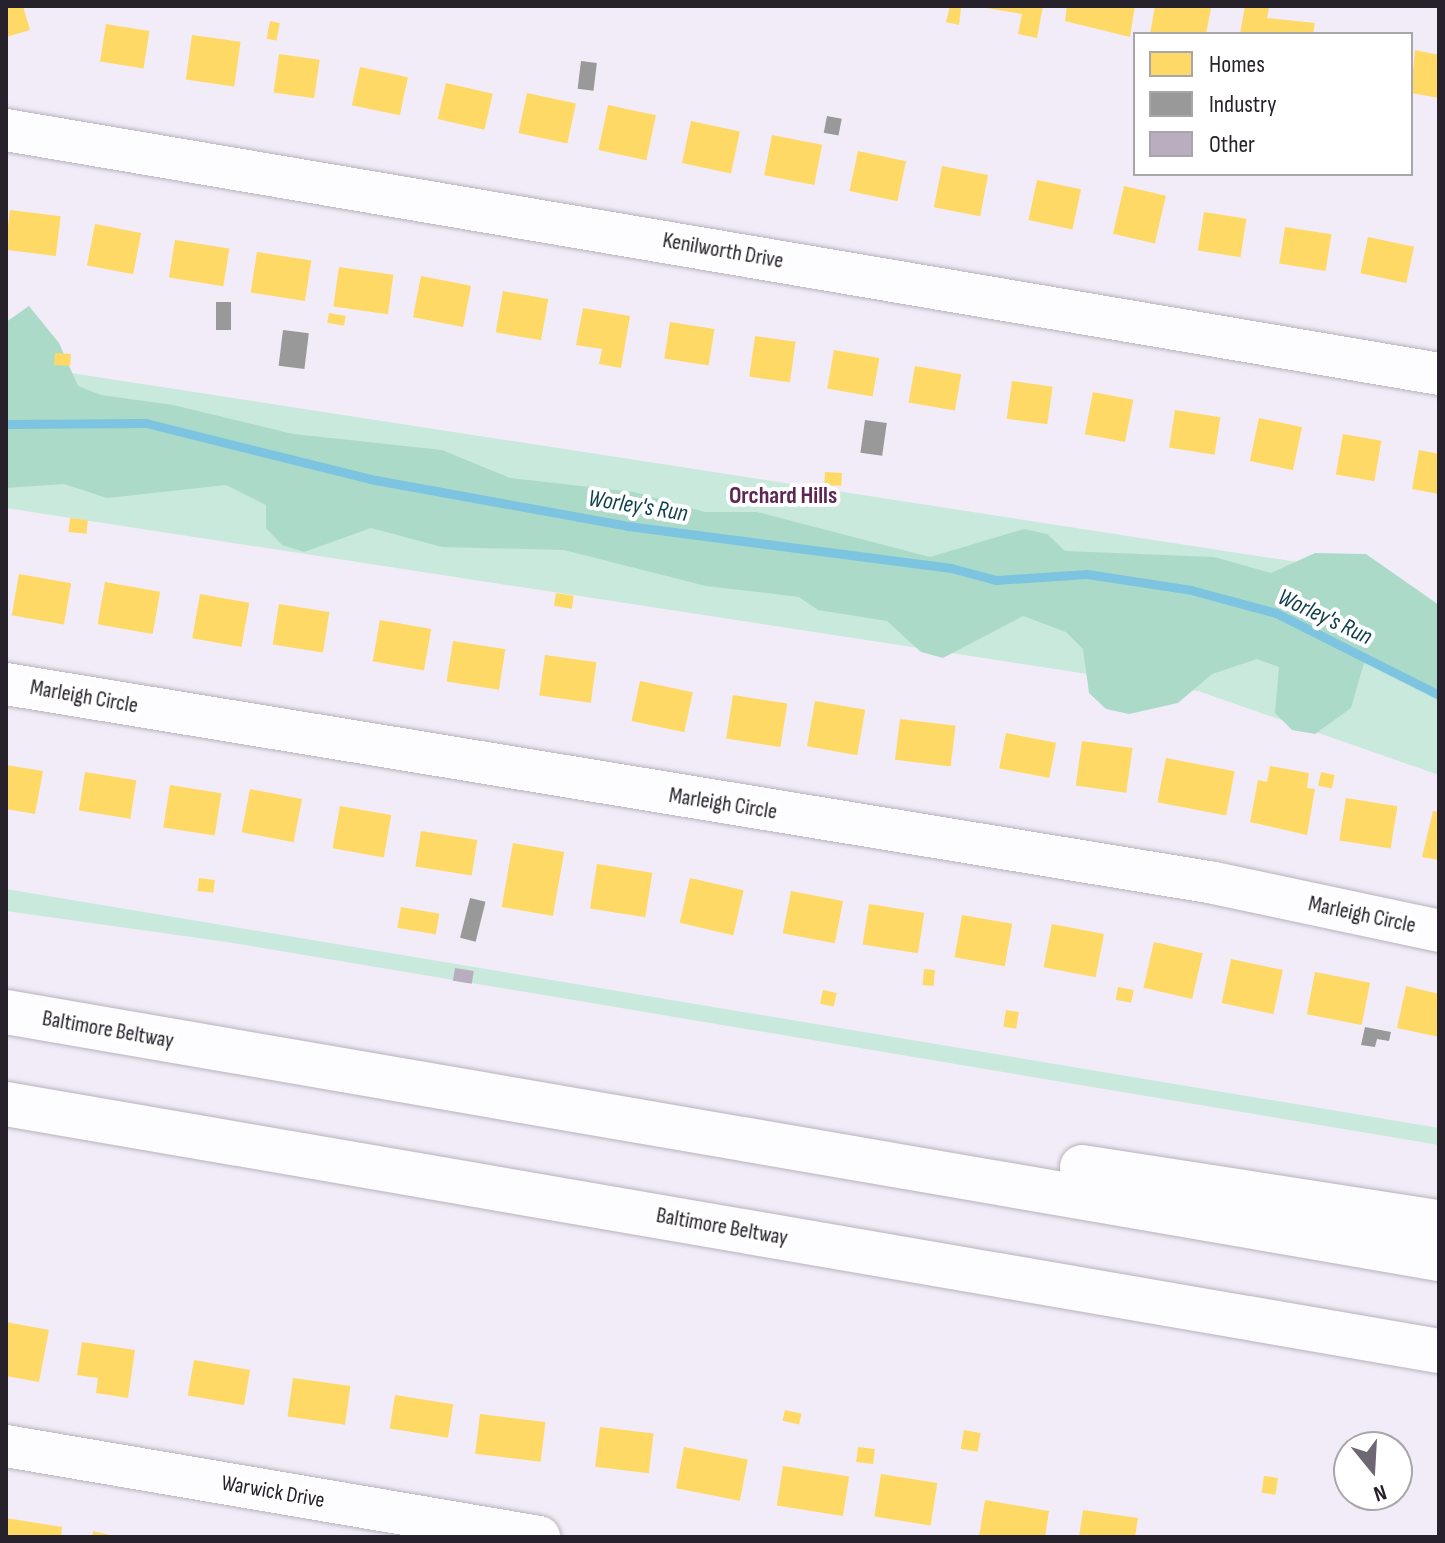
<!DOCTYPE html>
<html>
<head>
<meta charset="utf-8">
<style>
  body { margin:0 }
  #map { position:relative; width:1445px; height:1543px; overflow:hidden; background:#f2ecf8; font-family:"Sofia Sans Condensed",sans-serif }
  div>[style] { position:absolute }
  .green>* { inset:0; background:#c8e9dc }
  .forest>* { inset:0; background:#acdac9 }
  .homes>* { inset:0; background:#ffd966; transform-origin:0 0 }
  .industry>* { inset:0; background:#999; transform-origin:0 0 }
  .stream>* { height:9px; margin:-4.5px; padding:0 4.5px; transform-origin:4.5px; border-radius:4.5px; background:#7cc4e0 }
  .building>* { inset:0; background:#b8aec0; transform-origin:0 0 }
  .roads { filter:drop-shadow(0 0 2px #b7b2bc) drop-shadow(0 0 2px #b7b2bc) }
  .minor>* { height:42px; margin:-21px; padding:0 21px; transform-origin:21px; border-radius:21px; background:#fdfcfe }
  .highway>* { height:44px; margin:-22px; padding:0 22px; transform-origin:22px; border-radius:22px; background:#fdfcfe }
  span { translate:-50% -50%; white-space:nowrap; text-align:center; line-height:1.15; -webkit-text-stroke:8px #fff; paint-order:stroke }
  .street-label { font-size:22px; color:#26212b }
  .neighbourhood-label { font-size:24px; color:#5e2753; font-weight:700 }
  .water-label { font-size:24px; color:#0f3e4c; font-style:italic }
  .frame { position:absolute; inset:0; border:8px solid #26212b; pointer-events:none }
  .legend { position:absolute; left:1133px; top:32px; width:280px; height:144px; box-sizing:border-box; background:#fff; border:2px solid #a8a6aa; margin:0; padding:10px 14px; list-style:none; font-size:24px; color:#26212b }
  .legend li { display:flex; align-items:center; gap:16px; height:40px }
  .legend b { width:40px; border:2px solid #a8a6aa }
  .north { position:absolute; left:1333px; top:1431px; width:80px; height:80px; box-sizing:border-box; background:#fff; border:2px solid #a8a6aa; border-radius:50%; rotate:162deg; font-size:22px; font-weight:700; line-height:32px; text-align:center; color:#26212b }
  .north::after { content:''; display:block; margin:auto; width:28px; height:36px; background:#6d6873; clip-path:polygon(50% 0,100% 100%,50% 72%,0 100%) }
</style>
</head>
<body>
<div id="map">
  <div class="green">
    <i style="clip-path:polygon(6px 363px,1362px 572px,1439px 613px,1439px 775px,1198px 691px,6px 508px)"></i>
    <i style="clip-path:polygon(6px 889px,1439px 1128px,1439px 1145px,227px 942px,6px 911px)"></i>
  </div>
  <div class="forest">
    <i style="clip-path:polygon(29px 306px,59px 343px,78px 386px,101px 395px,173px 405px,293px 434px,442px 450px,510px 478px,634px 492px,705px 512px,757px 512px,930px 557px,1024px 529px,1047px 534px,1065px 551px,1214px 557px,1271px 573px,1315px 553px,1366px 554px,1439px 605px,1439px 690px,1364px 663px,1351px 708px,1315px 734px,1292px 730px,1275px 713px,1279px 667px,1257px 659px,1212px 674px,1178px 703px,1129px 714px,1106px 709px,1089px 693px,1083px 649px,1066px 632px,1023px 616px,943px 658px,921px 652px,887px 621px,818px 610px,799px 597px,706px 586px,564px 550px,442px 547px,371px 528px,304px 552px,282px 545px,266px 528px,266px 505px,226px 485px,107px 498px,64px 484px,6px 488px,6px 322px)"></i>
  </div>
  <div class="homes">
    <i style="clip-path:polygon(6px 6px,23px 6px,30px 30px,6px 37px)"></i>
    <i style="clip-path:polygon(950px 6px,961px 8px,959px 25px,946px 22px)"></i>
    <i style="clip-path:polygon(1043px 6px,1037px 38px,1018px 34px,1022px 14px,986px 8px)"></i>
    <i style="clip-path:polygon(1067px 6px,1135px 6px,1130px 37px,1065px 21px)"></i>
    <i style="clip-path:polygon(1155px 6px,1211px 8px,1206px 34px,1150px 34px)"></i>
    <i style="clip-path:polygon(1245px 6px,1269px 8px,1267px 18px,1315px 23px,1313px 34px,1240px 34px)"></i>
    <i style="left:270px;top:21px;width:10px;height:18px;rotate:11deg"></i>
    <i style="left:106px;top:24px;width:44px;height:38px;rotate:9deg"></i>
    <i style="left:192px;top:35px;width:49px;height:45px;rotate:8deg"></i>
    <i style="clip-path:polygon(1415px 50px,1439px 55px,1439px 98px,1411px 93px)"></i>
    <i style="left:279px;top:54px;width:41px;height:39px;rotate:8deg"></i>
    <i style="left:360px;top:67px;width:49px;height:39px;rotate:12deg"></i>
    <i style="left:446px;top:83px;width:48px;height:37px;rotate:13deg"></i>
    <i style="left:527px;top:93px;width:50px;height:41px;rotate:12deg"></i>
    <i style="left:608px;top:105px;width:49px;height:46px;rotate:12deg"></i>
    <i style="left:691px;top:121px;width:50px;height:43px;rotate:12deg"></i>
    <i style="left:772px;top:135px;width:51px;height:41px;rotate:11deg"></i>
    <i style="left:858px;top:151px;width:49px;height:41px;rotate:12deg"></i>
    <i style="left:942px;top:166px;width:47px;height:42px;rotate:11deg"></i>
    <i style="left:1037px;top:180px;width:45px;height:41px;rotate:12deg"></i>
    <i style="left:1124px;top:186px;width:43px;height:49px;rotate:13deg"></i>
    <i style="left:10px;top:210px;width:51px;height:40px;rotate:7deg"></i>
    <i style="left:1204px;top:212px;width:43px;height:39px;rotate:9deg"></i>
    <i style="left:95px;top:224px;width:47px;height:42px;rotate:11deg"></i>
    <i style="left:1285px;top:227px;width:47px;height:37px;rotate:9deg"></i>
    <i style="left:1368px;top:237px;width:47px;height:37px;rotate:12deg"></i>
    <i style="left:175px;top:240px;width:55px;height:38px;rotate:9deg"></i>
    <i style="left:257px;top:252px;width:55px;height:41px;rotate:9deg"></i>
    <i style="left:339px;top:267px;width:55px;height:40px;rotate:8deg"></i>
    <i style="left:421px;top:276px;width:51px;height:42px;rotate:11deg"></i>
    <i style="left:503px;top:291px;width:46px;height:42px;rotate:10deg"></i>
    <i style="clip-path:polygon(583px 308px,630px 316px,621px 368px,599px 364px,602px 349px,576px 345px)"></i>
    <i style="left:329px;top:313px;width:17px;height:10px;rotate:10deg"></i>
    <i style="left:670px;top:322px;width:45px;height:37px;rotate:9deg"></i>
    <i style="left:755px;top:336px;width:41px;height:41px;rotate:8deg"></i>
    <i style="left:834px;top:350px;width:46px;height:39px;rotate:10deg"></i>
    <i style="left:55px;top:353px;width:16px;height:12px;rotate:4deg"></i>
    <i style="left:915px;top:366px;width:47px;height:37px;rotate:10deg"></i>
    <i style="left:1012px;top:381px;width:41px;height:38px;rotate:8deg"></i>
    <i style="left:1093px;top:392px;width:41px;height:43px;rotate:11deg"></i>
    <i style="left:1175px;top:410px;width:46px;height:38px;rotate:9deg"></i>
    <i style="left:1259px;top:418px;width:44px;height:44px;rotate:12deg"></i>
    <i style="left:1343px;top:434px;width:39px;height:41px;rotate:10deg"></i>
    <i style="clip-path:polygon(1419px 450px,1439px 454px,1439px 494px,1412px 489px)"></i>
    <i style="left:825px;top:472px;width:17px;height:13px;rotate:3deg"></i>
    <i style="left:70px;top:518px;width:18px;height:14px;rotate:6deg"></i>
    <i style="left:19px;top:574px;width:53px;height:42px;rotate:10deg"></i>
    <i style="left:105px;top:582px;width:56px;height:43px;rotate:10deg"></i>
    <i style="left:556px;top:593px;width:18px;height:13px;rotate:9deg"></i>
    <i style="left:200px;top:594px;width:50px;height:45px;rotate:10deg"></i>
    <i style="left:279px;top:604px;width:51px;height:41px;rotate:9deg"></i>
    <i style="left:380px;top:620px;width:52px;height:42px;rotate:10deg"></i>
    <i style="left:453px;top:641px;width:53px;height:41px;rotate:9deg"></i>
    <i style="left:545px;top:655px;width:52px;height:41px;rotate:8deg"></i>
    <i style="left:640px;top:681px;width:54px;height:41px;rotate:12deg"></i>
    <i style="left:733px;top:695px;width:55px;height:44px;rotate:9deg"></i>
    <i style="left:815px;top:701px;width:51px;height:46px;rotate:10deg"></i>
    <i style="left:900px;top:719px;width:56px;height:41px;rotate:7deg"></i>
    <i style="left:1006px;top:733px;width:51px;height:36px;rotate:11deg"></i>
    <i style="left:1082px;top:741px;width:51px;height:45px;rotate:8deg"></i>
    <i style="left:1166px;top:758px;width:70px;height:45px;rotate:11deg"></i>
    <i style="clip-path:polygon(6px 765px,43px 771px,35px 814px,6px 809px)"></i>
    <i style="clip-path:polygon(1270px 766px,1309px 773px,1307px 788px,1315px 789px,1307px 835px,1250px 822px,1258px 780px,1267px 782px)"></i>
    <i style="left:85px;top:772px;width:52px;height:39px;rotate:9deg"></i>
    <i style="left:1321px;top:772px;width:14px;height:14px;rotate:12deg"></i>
    <i style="left:170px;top:785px;width:52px;height:43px;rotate:9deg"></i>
    <i style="left:250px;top:789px;width:53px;height:44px;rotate:11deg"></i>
    <i style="left:1346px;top:798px;width:52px;height:43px;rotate:9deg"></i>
    <i style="left:340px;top:806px;width:52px;height:43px;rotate:10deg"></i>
    <i style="clip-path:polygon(1433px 811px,1439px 812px,1439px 860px,1422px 857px)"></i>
    <i style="left:421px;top:831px;width:57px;height:36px;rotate:9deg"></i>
    <i style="left:513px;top:843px;width:52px;height:65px;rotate:10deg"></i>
    <i style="left:597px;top:864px;width:56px;height:45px;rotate:9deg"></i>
    <i style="left:199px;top:878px;width:16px;height:13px;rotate:7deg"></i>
    <i style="left:690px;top:878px;width:55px;height:46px;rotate:13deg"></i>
    <i style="left:791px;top:891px;width:53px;height:43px;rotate:11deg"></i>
    <i style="left:869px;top:904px;width:56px;height:41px;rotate:9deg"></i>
    <i style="left:401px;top:907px;width:39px;height:21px;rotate:10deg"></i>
    <i style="left:962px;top:915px;width:51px;height:43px;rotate:10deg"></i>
    <i style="left:1052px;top:924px;width:53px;height:44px;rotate:11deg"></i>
    <i style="left:1154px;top:942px;width:50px;height:47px;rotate:13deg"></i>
    <i style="left:1231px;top:959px;width:53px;height:45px;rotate:12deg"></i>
    <i style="left:924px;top:969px;width:11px;height:16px;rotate:5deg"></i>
    <i style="left:1315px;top:972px;width:56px;height:43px;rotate:11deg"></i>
    <i style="clip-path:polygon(1406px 986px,1439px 994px,1439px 1037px,1397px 1028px)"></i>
    <i style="left:1118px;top:987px;width:16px;height:13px;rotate:11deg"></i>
    <i style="left:823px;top:990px;width:14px;height:14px;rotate:12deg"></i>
    <i style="left:1006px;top:1010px;width:13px;height:17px;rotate:9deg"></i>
    <i style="clip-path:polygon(6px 1322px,49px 1330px,39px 1382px,6px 1376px)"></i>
    <i style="clip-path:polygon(82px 1342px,135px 1350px,128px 1398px,96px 1393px,98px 1378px,77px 1375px)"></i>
    <i style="left:194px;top:1360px;width:57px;height:36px;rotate:10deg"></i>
    <i style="left:293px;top:1378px;width:58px;height:39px;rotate:8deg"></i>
    <i style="left:395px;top:1395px;width:59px;height:34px;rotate:9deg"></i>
    <i style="left:785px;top:1410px;width:17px;height:11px;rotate:13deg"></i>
    <i style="left:480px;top:1414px;width:66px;height:40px;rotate:7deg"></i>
    <i style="left:600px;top:1427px;width:54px;height:40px;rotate:7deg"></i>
    <i style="left:964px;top:1430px;width:17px;height:19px;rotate:10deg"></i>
    <i style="left:684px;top:1447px;width:65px;height:42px;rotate:11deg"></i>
    <i style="left:858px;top:1447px;width:17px;height:15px;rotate:7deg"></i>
    <i style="left:783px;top:1466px;width:67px;height:40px;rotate:9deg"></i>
    <i style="left:881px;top:1474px;width:57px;height:43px;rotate:9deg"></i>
    <i style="left:1264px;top:1476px;width:14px;height:17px;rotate:8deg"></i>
    <i style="clip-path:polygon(985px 1500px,1049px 1511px,1045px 1537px,979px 1537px)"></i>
    <i style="clip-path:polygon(1083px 1510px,1138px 1518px,1135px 1537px,1079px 1537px)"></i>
    <i style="clip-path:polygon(6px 1518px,62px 1527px,61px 1537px,6px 1537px)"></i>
    <i style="clip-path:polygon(93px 1531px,114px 1536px,114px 1537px,92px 1537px)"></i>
  </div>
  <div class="industry">
    <i style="left:581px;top:61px;width:16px;height:28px;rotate:7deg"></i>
    <i style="left:827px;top:116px;width:15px;height:17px;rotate:11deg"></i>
    <i style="left:216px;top:302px;width:15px;height:28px"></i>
    <i style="left:283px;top:330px;width:26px;height:36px;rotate:7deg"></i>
    <i style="left:865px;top:420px;width:22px;height:33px;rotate:8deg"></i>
    <i style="left:470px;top:898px;width:16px;height:41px;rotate:14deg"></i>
    <i style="clip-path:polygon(1365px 1027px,1391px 1032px,1389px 1041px,1377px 1039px,1375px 1047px,1361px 1045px)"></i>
  </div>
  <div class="stream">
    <i style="left:6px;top:424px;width:140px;rotate:-0.4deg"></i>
    <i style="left:146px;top:423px;width:231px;rotate:14deg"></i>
    <i style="left:370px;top:479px;width:262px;rotate:10.3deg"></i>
    <i style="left:628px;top:526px;width:326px;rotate:7.4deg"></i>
    <i style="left:951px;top:568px;width:47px;rotate:14.9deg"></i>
    <i style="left:996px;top:580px;width:91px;rotate:-3.8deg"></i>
    <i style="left:1087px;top:574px;width:105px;rotate:8.7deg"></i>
    <i style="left:1191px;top:590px;width:88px;rotate:15.1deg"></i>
    <i style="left:1276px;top:613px;width:182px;rotate:26.7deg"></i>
  </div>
  <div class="building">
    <i style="left:455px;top:968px;width:19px;height:13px;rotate:9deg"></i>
  </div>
  <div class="roads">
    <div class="minor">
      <i style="left:6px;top:130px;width:1454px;rotate:9.66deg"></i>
      <i style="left:6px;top:684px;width:1224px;rotate:9.35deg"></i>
      <i style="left:1214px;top:883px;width:230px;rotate:12deg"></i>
      <i style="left:6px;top:1446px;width:541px;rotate:9.69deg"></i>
    </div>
    <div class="highway">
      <i style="left:6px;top:1012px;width:1454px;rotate:9.78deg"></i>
      <i style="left:6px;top:1104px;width:1454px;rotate:9.78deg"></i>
      <i style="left:1082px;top:1167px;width:361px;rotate:8.8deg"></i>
    </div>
  </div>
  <div class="street-label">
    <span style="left:723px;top:251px;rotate:10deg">Kenilworth Drive</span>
    <span style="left:84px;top:697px;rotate:10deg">Marleigh Circle</span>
    <span style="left:723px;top:804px;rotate:9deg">Marleigh Circle</span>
    <span style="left:1362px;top:915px;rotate:12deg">Marleigh Circle</span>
    <span style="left:108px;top:1030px;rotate:10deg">Baltimore Beltway</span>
    <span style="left:722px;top:1227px;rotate:10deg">Baltimore Beltway</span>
    <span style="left:273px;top:1492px;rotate:10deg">Warwick Drive</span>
  </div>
  <div class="neighbourhood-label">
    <span style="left:783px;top:496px">Orchard Hills</span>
  </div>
  <div class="water-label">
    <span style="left:638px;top:506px;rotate:9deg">Worley's Run</span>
    <span style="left:1325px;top:617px;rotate:25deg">Worley's Run</span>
  </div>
  <div class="frame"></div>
  <ul class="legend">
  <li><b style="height:22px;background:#ffd966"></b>Homes</li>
  <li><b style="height:22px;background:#999"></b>Industry</li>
  <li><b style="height:22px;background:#b8aec0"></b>Other</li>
  </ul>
  <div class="north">N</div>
</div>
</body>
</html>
